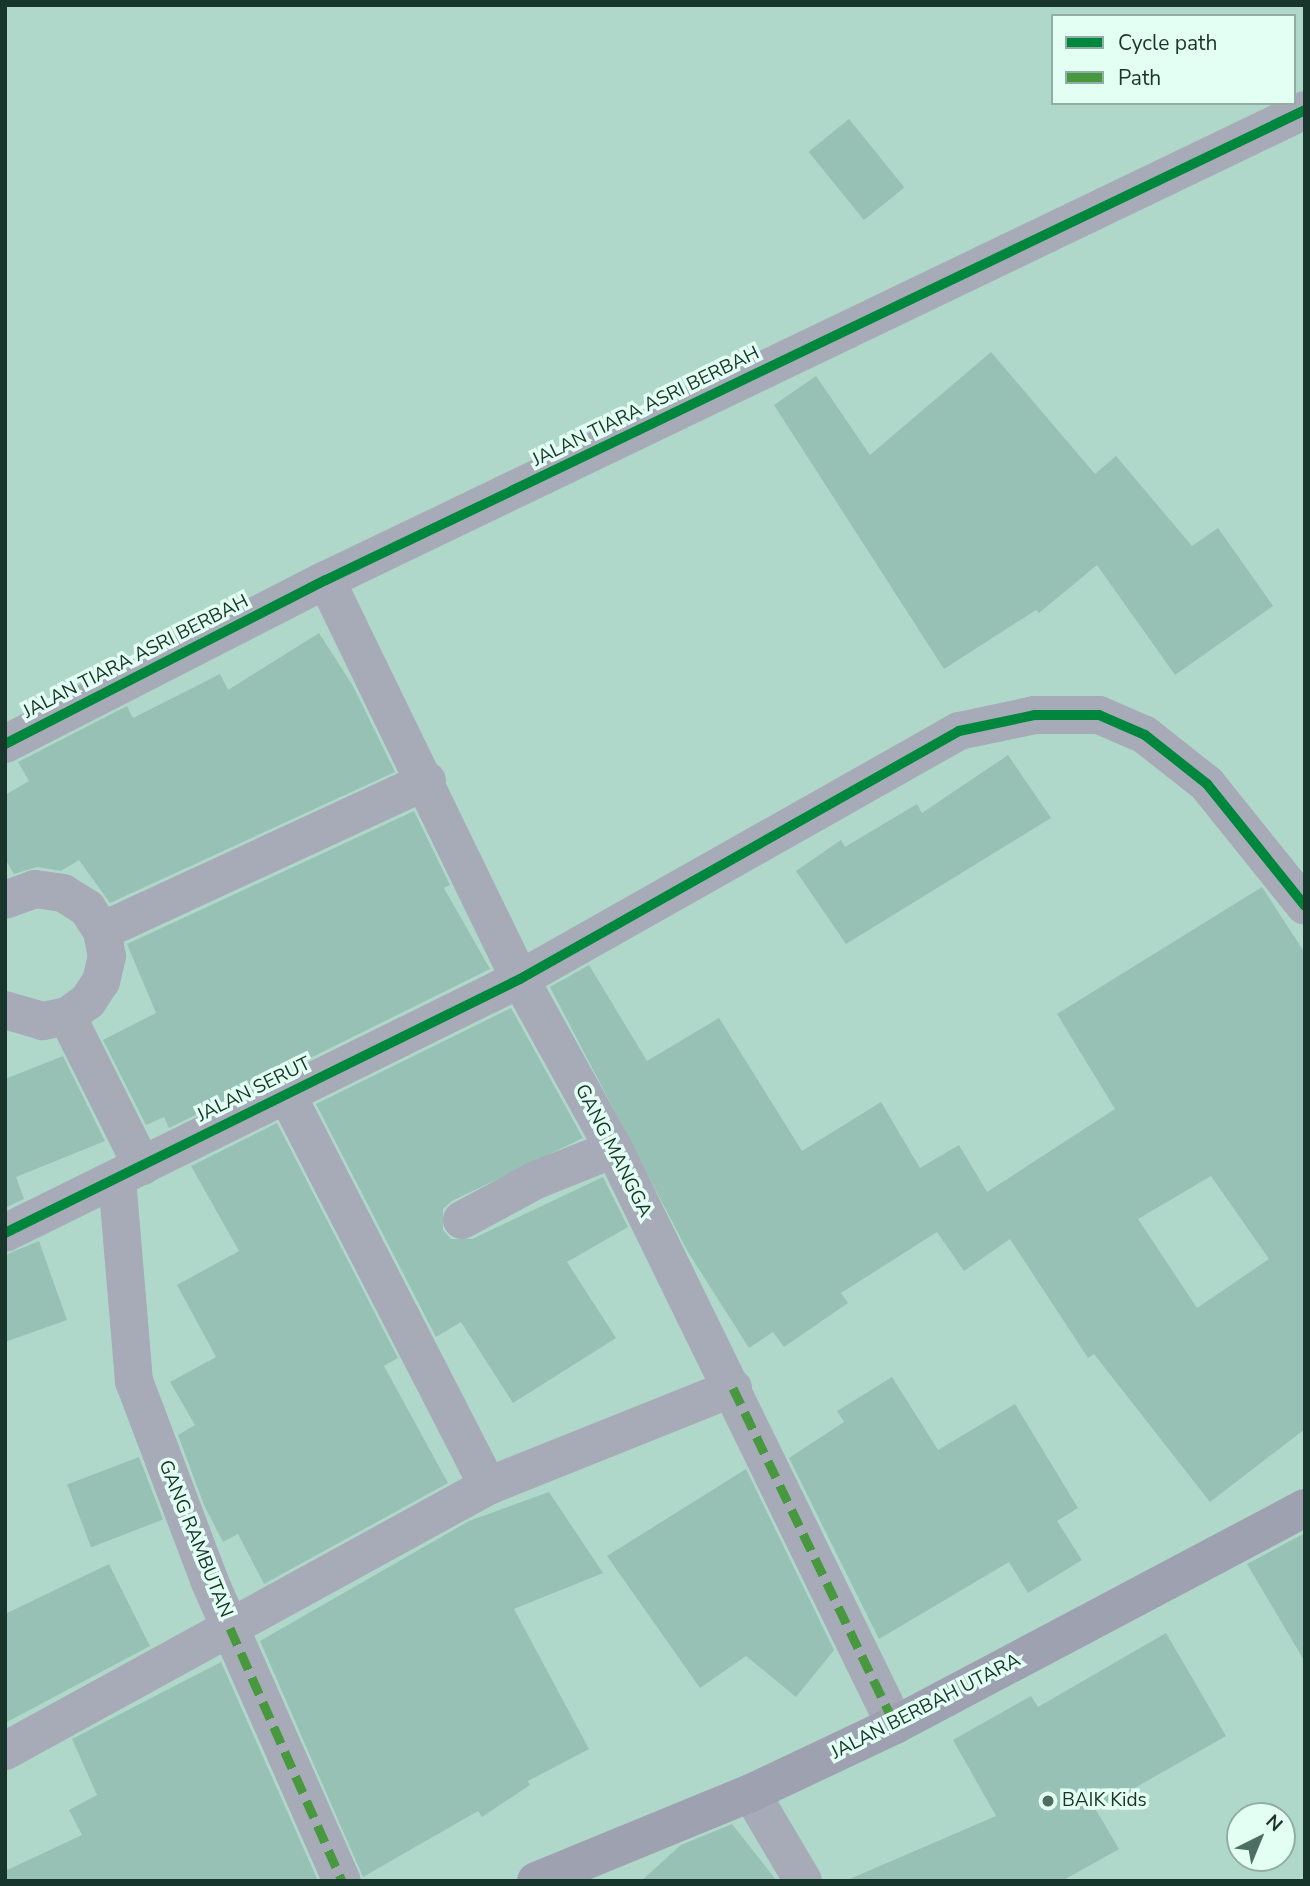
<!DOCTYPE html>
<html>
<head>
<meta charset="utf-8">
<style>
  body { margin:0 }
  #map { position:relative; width:1310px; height:1886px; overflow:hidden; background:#b0d8ca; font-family:"Nunito Sans",sans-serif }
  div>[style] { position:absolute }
  .building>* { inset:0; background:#96c1b4; transform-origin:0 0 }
  .street>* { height:38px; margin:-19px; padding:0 19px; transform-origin:19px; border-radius:19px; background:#a7aab7 }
  .secondary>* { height:38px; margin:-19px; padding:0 19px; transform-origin:19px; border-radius:19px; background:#9ea1b0 }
  .quiet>* { height:9px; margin-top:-4.5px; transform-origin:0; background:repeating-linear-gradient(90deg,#489840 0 18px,transparent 0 27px) }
  .cycleway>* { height:10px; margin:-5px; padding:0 5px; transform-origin:5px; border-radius:5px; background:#00873e }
  .dots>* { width:19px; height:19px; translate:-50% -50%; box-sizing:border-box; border:4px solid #e3fff4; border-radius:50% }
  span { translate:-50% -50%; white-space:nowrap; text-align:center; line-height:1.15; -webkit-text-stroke:7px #e3fff4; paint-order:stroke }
  .street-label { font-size:19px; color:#18352c }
  .poi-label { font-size:19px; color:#18352c }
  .left { translate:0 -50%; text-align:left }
  .frame { position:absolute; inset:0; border:7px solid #18352c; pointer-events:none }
  .legend { position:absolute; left:1051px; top:14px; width:245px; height:91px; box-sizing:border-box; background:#e3fff4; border:2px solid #92aea4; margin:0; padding:9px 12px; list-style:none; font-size:21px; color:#18352c }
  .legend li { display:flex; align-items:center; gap:14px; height:35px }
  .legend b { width:35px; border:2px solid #92aea4 }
  .north { position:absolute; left:1226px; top:1802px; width:70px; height:70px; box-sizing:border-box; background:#e3fff4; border:2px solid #92aea4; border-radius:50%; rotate:43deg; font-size:19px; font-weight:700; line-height:28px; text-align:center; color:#18352c }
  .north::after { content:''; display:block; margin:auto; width:24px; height:32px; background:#4d6e63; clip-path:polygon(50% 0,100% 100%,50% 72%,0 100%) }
</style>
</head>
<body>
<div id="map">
  <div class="building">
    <i style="left:849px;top:119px;width:88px;height:52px;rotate:51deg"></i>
    <i style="clip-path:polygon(991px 352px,1095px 474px,1116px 456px,1192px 546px,1218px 528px,1273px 606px,1175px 675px,1097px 565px,1039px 613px,1036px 610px,944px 669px,774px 405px,816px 376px,870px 455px)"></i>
    <i style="clip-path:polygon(319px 633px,353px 686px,395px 772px,110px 903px,79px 860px,61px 871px,37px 867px,14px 874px,5px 859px,5px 795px,29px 781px,18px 762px,127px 706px,133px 718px,220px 674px,228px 690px)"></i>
    <i style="clip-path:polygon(1008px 755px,1051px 818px,846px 944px,796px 871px,841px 840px,845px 847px,917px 804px,922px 813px)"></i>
    <i style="clip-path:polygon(414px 811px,450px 885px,444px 888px,490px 969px,169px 1128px,164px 1117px,146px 1125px,103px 1040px,156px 1013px,127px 944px)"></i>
    <i style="clip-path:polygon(evenodd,1262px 887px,1305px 953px,1305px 1429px,1210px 1502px,1094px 1354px,1088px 1358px,1010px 1239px,964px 1271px,937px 1232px,841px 1293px,848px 1303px,784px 1347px,773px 1332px,749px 1348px,688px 1252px,550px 987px,589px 965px,647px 1061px,719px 1018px,802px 1151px,881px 1102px,920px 1168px,959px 1145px,987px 1192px,1115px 1109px,1057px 1014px,1262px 887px,1211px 1176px,1269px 1259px,1197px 1308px,1138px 1219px,1211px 1176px)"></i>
    <i style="clip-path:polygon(511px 1008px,583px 1138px,452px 1201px,443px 1209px,443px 1230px,451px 1239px,472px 1239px,603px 1177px,628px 1227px,567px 1262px,616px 1338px,513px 1403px,461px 1322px,436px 1337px,316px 1104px)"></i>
    <i style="clip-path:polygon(63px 1056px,105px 1141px,16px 1177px,24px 1199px,5px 1208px,5px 1079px)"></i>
    <i style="clip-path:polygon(277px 1123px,398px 1358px,384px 1366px,448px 1483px,264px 1584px,238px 1534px,223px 1542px,204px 1505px,178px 1435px,195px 1425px,170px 1382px,216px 1357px,177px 1285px,239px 1251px,191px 1166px)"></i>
    <i style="clip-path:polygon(39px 1241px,67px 1320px,5px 1342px,5px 1255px)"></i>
    <i style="clip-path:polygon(892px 1377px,938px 1450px,1015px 1404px,1078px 1508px,1057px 1521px,1082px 1560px,1028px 1593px,1009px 1562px,879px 1639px,789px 1458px,844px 1422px,837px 1411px)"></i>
    <i style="left:139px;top:1457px;width:67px;height:77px;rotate:69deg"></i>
    <i style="clip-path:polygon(746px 1469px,834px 1650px,796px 1697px,746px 1656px,700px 1688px,607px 1556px)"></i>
    <i style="clip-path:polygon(549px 1492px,603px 1573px,514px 1609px,589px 1749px,528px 1781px,530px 1785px,482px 1817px,478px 1811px,363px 1877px,260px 1641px,469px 1521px)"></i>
    <i style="clip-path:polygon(1305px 1533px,1305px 1662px,1247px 1564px)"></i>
    <i style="clip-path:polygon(109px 1564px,150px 1646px,5px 1723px,5px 1614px)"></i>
    <i style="clip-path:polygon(1166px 1633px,1226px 1736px,1096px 1810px,1119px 1849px,1062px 1881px,845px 1881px,996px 1816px,953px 1740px,1031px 1696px,1038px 1707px)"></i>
    <i style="clip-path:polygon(221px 1662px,318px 1881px,5px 1881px,5px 1871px,82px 1835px,69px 1810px,97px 1795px,72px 1739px)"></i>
    <i style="clip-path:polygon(732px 1824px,777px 1881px,641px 1881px,681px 1845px)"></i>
  </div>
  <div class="street">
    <i style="left:326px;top:580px;width:444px;rotate:64.1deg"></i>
    <i style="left:520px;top:979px;width:194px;rotate:61.1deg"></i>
    <i style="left:614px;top:1149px;width:641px;rotate:63.99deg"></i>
    <i style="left:5px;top:744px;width:360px;rotate:-27.1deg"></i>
    <i style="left:326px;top:580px;width:1086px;rotate:-25.64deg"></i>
    <i style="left:5px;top:900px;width:32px;rotate:-20deg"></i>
    <i style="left:35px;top:889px;width:28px;rotate:8deg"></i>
    <i style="left:63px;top:893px;width:28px;rotate:32deg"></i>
    <i style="left:87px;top:908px;width:27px;rotate:57deg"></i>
    <i style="left:102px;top:931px;width:25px;rotate:79deg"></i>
    <i style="left:107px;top:956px;width:26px;rotate:103deg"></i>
    <i style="left:101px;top:981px;width:24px;rotate:123deg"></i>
    <i style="left:88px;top:1001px;width:26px;rotate:144deg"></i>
    <i style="left:67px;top:1016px;width:25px;rotate:168deg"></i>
    <i style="left:43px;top:1021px;width:40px;rotate:-164deg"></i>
    <i style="left:102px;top:931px;width:358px;rotate:-24.8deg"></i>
    <i style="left:67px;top:1016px;width:168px;rotate:63.4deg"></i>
    <i style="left:286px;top:1093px;width:442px;rotate:62.8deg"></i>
    <i style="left:117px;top:1179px;width:203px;rotate:85.2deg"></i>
    <i style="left:134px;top:1381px;width:213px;rotate:69.3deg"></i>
    <i style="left:209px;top:1580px;width:329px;rotate:66.2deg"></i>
    <i style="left:462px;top:1220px;width:84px;rotate:-28.4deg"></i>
    <i style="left:536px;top:1180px;width:84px;rotate:-21.7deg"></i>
    <i style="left:5px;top:1233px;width:574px;rotate:-26.25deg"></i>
    <i style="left:520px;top:979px;width:504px;rotate:-29.46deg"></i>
    <i style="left:959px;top:731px;width:78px;rotate:-11.9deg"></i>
    <i style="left:1035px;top:715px;width:64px"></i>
    <i style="left:1099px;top:715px;width:50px;rotate:23.5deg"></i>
    <i style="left:1145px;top:735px;width:79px;rotate:38.3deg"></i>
    <i style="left:1207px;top:784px;width:156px;rotate:51.2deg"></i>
    <i style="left:5px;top:1751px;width:551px;rotate:-28.75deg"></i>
    <i style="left:488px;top:1486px;width:264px;rotate:-21.8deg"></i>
    <i style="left:751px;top:1793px;width:102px;rotate:59.4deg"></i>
  </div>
  <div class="secondary">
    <i style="left:536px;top:1881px;width:232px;rotate:-22.3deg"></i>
    <i style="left:751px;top:1793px;width:159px;rotate:-25.3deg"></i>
    <i style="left:895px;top:1725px;width:464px;rotate:-27.9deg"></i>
  </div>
  <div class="quiet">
    <i style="left:733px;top:1388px;width:374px;rotate:64.3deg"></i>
    <i style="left:230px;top:1628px;width:277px;rotate:66.1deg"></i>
  </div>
  <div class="cycleway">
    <i style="left:5px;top:744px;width:360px;rotate:-27.1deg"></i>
    <i style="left:326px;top:580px;width:1086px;rotate:-25.64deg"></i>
    <i style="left:5px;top:1233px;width:574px;rotate:-26.25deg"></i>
    <i style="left:520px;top:979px;width:504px;rotate:-29.46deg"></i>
    <i style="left:959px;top:731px;width:78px;rotate:-11.9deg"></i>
    <i style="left:1035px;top:715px;width:64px"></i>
    <i style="left:1099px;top:715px;width:50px;rotate:23.5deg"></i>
    <i style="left:1145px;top:735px;width:79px;rotate:38.3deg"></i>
    <i style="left:1207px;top:784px;width:156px;rotate:51.2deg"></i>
  </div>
  <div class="dots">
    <i style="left:1048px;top:1801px;background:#4d6e63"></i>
  </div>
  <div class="street-label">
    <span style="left:646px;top:407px;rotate:-26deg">JALAN TIARA ASRI BERBAH</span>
    <span style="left:136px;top:657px;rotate:-27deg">JALAN TIARA ASRI BERBAH</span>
    <span style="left:254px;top:1090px;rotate:-26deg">JALAN SERUT</span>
    <span style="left:613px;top:1151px;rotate:63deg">GANG MANGGA</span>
    <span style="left:195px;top:1539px;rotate:68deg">GANG RAMBUTAN</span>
    <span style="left:926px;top:1707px;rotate:-27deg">JALAN BERBAH UTARA</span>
  </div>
  <div class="poi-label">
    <span class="left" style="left:1062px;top:1801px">BAIK Kids</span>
  </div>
  <div class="frame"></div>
  <ul class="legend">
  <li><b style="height:9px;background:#00873e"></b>Cycle path</li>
  <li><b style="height:9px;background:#489840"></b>Path</li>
  </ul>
  <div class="north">N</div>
</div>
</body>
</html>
